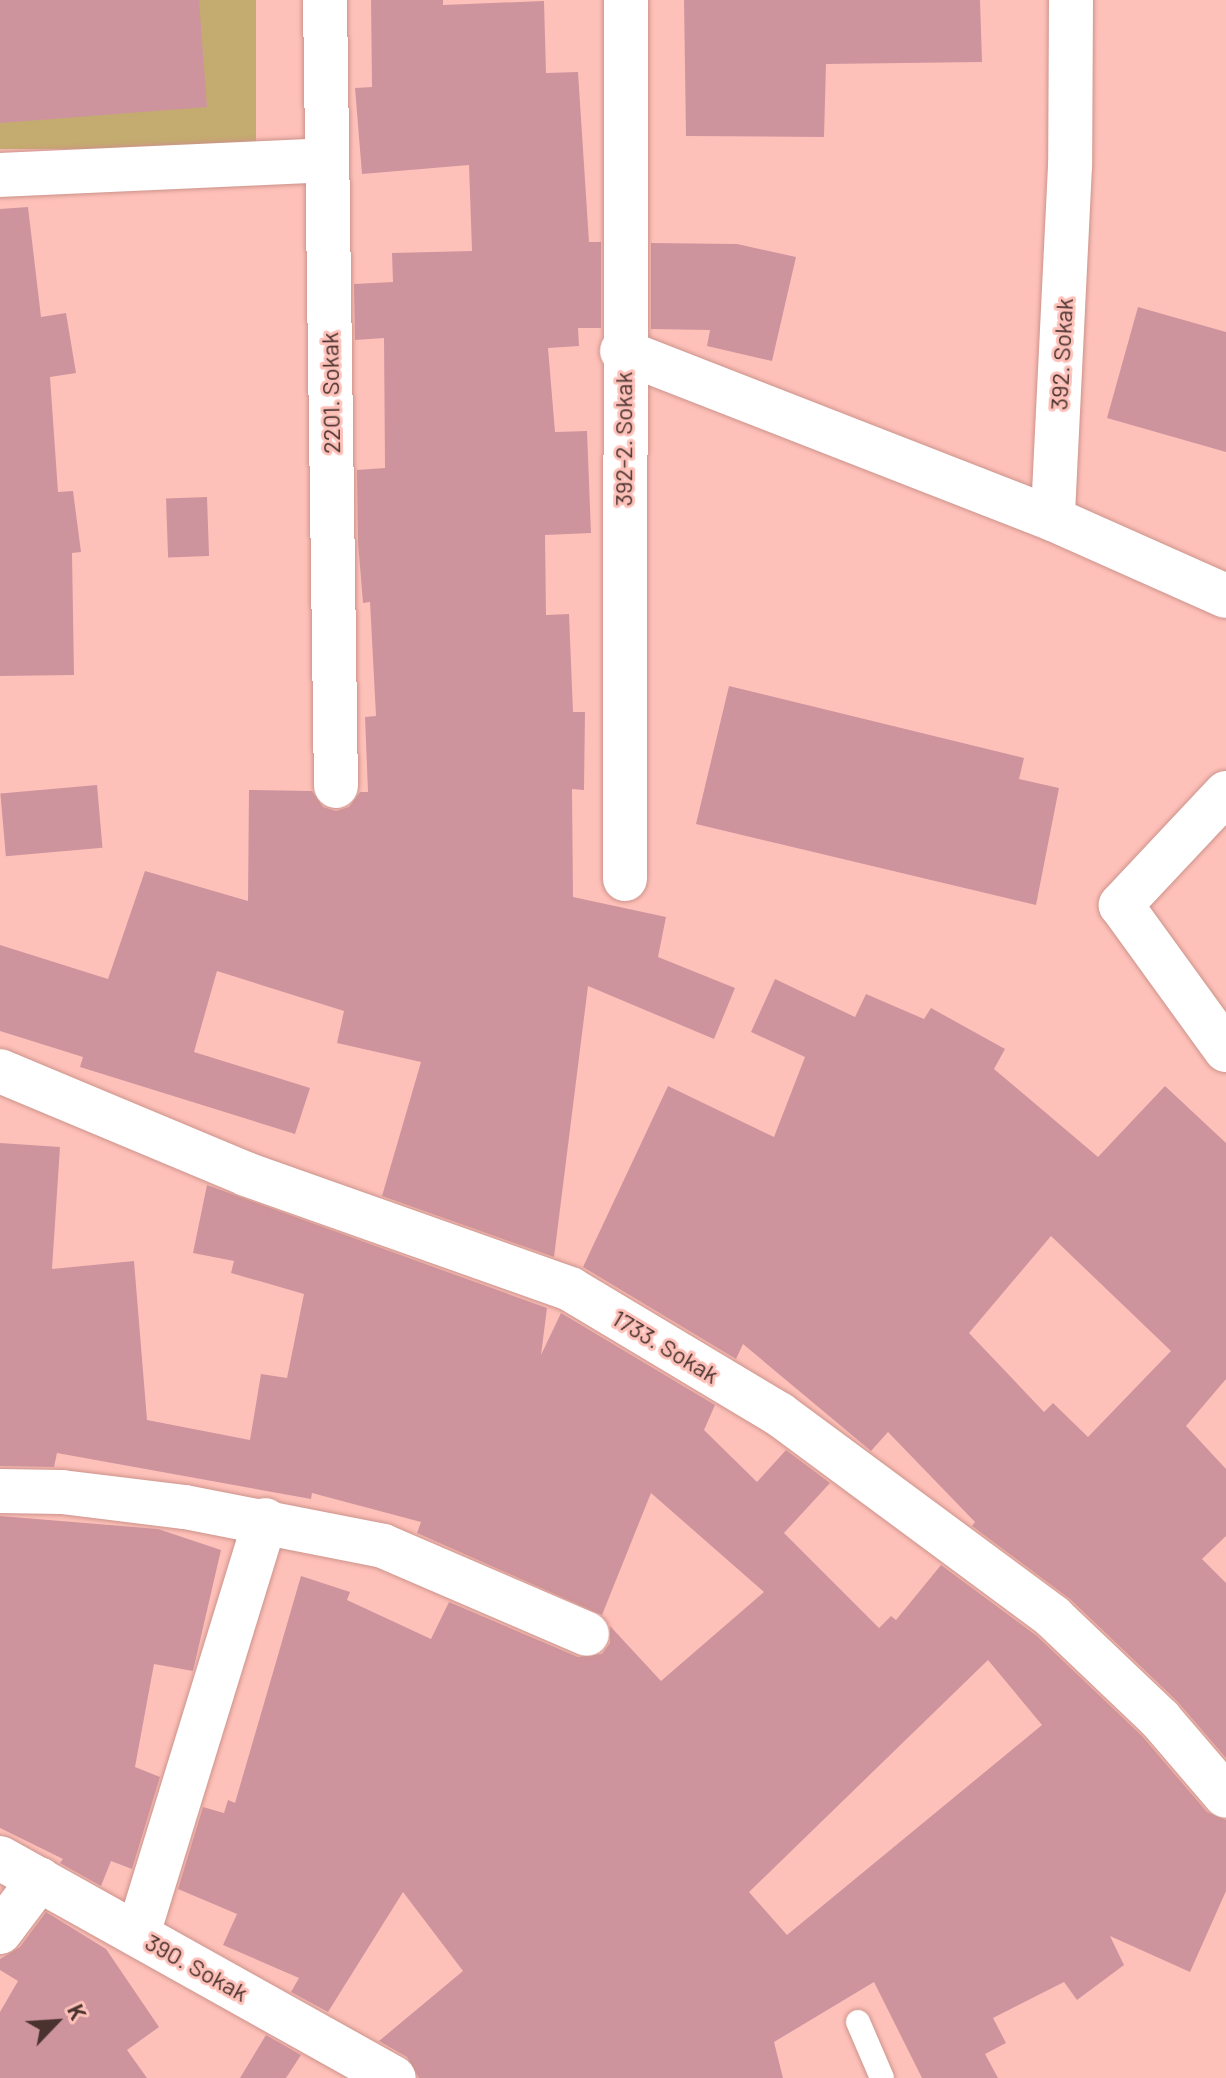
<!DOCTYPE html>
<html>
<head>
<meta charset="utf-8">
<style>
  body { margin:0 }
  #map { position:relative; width:1226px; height:2078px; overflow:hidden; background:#fec1b9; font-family:Barlow,sans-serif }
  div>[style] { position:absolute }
  .green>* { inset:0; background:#c4ab6f; transform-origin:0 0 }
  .building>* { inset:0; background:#ce949e; transform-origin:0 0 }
  .roads { filter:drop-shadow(0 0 2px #cc938b) drop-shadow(0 0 2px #cc938b) }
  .service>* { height:24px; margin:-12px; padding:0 12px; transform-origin:12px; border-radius:12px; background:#fff }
  .minor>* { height:44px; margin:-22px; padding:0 22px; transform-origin:22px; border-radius:22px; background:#fff }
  span { translate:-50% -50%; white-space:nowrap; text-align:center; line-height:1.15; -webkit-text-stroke:6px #fec1b9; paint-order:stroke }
  .street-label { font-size:24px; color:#4a322f }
  .north { position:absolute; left:16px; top:1982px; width:80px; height:80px; -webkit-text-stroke:6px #fec1b9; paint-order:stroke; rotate:65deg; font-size:22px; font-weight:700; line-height:32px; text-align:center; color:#4a322f }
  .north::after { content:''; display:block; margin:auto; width:28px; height:36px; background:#4a322f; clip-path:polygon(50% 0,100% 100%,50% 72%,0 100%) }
</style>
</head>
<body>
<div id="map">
  <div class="green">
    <i style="left:0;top:0;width:256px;height:149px"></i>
  </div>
  <div class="building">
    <i style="clip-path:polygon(0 0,199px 0,207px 107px,0 123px)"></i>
    <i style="clip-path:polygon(371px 0,443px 0,443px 5px,544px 1px,546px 73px,578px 72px,589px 242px,601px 242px,601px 328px,578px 328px,579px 346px,548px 348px,555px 432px,587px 431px,591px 533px,545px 535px,546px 615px,569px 614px,573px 712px,585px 712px,584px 790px,572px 789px,573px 897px,666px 917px,658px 957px,735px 988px,714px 1039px,588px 986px,554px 1257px,382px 1196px,421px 1062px,337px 1043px,344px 1011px,217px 971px,194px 1052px,310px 1088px,295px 1134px,80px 1067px,83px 1057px,0 1031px,0 945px,108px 979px,145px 871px,248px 901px,249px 790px,312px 791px,323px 807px,336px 811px,349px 807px,360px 792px,368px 792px,365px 717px,376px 716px,370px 602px,363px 603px,358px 542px,357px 470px,385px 468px,384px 338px,355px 340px,354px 284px,393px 282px,392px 253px,472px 251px,469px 165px,362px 174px,355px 88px,372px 87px)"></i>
    <i style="clip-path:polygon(684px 0,980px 0,982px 62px,826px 64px,824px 137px,686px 136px)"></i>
    <i style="clip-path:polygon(28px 207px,41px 317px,66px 313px,76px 373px,50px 377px,58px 492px,73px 491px,81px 552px,72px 553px,74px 675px,0 676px,0 209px)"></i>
    <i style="clip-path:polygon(651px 243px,737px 244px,796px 257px,772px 361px,707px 346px,710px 330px,651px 329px)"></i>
    <i style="clip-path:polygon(1138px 307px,1226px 332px,1226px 452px,1107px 418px)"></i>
    <i style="left:207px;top:497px;width:59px;height:41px;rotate:88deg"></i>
    <i style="clip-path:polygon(729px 686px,1024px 758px,1019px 779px,1059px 788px,1036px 905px,696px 824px)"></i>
    <i style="left:97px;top:785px;width:63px;height:97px;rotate:85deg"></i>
    <i style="clip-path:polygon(evenodd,775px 979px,855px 1017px,866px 994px,924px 1019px,931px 1008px,1005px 1049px,994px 1069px,1098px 1157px,1165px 1086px,1226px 1143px,1226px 1379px,1186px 1426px,1226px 1469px,1226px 1536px,1202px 1559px,1226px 1583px,1226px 1758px,1177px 1701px,1070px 1599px,972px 1526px,975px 1522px,888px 1432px,871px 1451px,743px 1344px,736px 1359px,583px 1267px,668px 1086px,774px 1137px,805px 1057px,751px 1032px,775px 979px,1051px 1236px,1171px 1351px,1088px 1437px,1053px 1403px,1044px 1412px,969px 1333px,1051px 1236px)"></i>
    <i style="clip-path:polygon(evenodd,0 1143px,60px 1147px,52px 1269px,134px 1261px,147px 1420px,250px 1440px,261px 1374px,287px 1378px,304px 1294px,231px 1273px,234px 1261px,193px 1253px,207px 1185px,547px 1308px,541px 1355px,561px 1313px,715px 1405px,704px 1430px,757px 1482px,786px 1450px,830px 1483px,784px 1533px,879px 1628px,891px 1616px,896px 1620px,941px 1565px,1037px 1636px,1142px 1736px,1207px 1812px,1226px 1820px,1226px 1891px,1190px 1972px,1110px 1936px,1124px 1965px,1077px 2000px,1064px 1982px,993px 2018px,1006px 2043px,985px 2054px,998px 2078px,922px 2078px,874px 1982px,774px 2042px,783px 2078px,419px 2078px,407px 2057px,379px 2041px,463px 1971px,403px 1892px,328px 2012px,291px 1992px,299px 1978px,223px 1945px,237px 1914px,178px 1889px,203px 1807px,224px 1813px,228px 1800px,235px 1803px,301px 1576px,350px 1592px,347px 1600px,431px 1639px,449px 1602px,578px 1657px,602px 1654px,610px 1643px,610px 1626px,661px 1681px,764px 1592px,651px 1493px,602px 1615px,417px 1533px,421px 1522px,312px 1493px,311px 1499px,57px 1453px,54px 1467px,0 1466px,0 1143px,988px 1660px,1042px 1725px,787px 1935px,749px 1892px,988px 1660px)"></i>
    <i style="clip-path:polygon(0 1516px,158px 1529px,221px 1550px,193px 1671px,154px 1664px,135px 1767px,160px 1777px,132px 1869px,111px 1861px,101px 1886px,60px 1863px,63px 1859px,0 1828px)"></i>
    <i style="clip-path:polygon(46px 1912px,106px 1949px,159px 2027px,127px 2050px,147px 2078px,0 2078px,0 2012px,18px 1981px,0 1970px,0 1959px,20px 1947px)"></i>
    <i style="clip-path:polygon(266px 2035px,301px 2055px,286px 2078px,240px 2078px)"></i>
  </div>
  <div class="roads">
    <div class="service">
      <i style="left:858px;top:2022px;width:61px;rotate:66.8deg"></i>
    </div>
    <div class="minor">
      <i style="left:325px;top:0;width:786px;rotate:89.2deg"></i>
      <i style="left:1071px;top:0;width:166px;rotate:90.3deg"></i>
      <i style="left:1070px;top:166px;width:353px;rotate:92.8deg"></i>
      <i style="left:1053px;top:519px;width:189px;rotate:24deg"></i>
      <i style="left:0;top:175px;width:326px;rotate:-2.6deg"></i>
      <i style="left:622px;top:351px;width:463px;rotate:21.3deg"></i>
      <i style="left:1226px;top:793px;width:154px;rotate:133.2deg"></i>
      <i style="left:1121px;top:905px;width:179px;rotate:54.1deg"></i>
      <i style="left:625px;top:879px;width:879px;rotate:-89.93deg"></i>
      <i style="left:0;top:1071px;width:267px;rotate:22.7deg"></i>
      <i style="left:246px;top:1174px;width:344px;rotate:19.5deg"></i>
      <i style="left:570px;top:1289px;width:244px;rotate:30.9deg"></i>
      <i style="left:779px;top:1414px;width:341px;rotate:36.5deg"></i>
      <i style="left:1053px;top:1617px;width:148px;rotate:43.6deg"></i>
      <i style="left:1160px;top:1719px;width:101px;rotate:49.4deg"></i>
      <i style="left:0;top:1491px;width:62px;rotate:0.9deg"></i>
      <i style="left:62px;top:1492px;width:124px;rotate:7deg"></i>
      <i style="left:185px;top:1507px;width:202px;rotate:11.1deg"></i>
      <i style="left:383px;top:1546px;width:222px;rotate:23.3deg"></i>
      <i style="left:0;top:1858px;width:451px;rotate:29.2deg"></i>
      <i style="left:0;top:1932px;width:66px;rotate:-53deg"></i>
      <i style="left:138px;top:1934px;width:433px;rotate:-72.9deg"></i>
    </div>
  </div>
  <div class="street-label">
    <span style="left:1061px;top:354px;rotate:-87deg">392. Sokak</span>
    <span style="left:330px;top:393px;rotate:-91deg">2201. Sokak</span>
    <span style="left:623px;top:439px;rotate:-90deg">392-2. Sokak</span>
    <span style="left:666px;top:1346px;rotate:31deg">1733. Sokak</span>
    <span style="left:197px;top:1967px;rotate:29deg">390. Sokak</span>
  </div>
  <div class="north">K</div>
</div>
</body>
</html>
